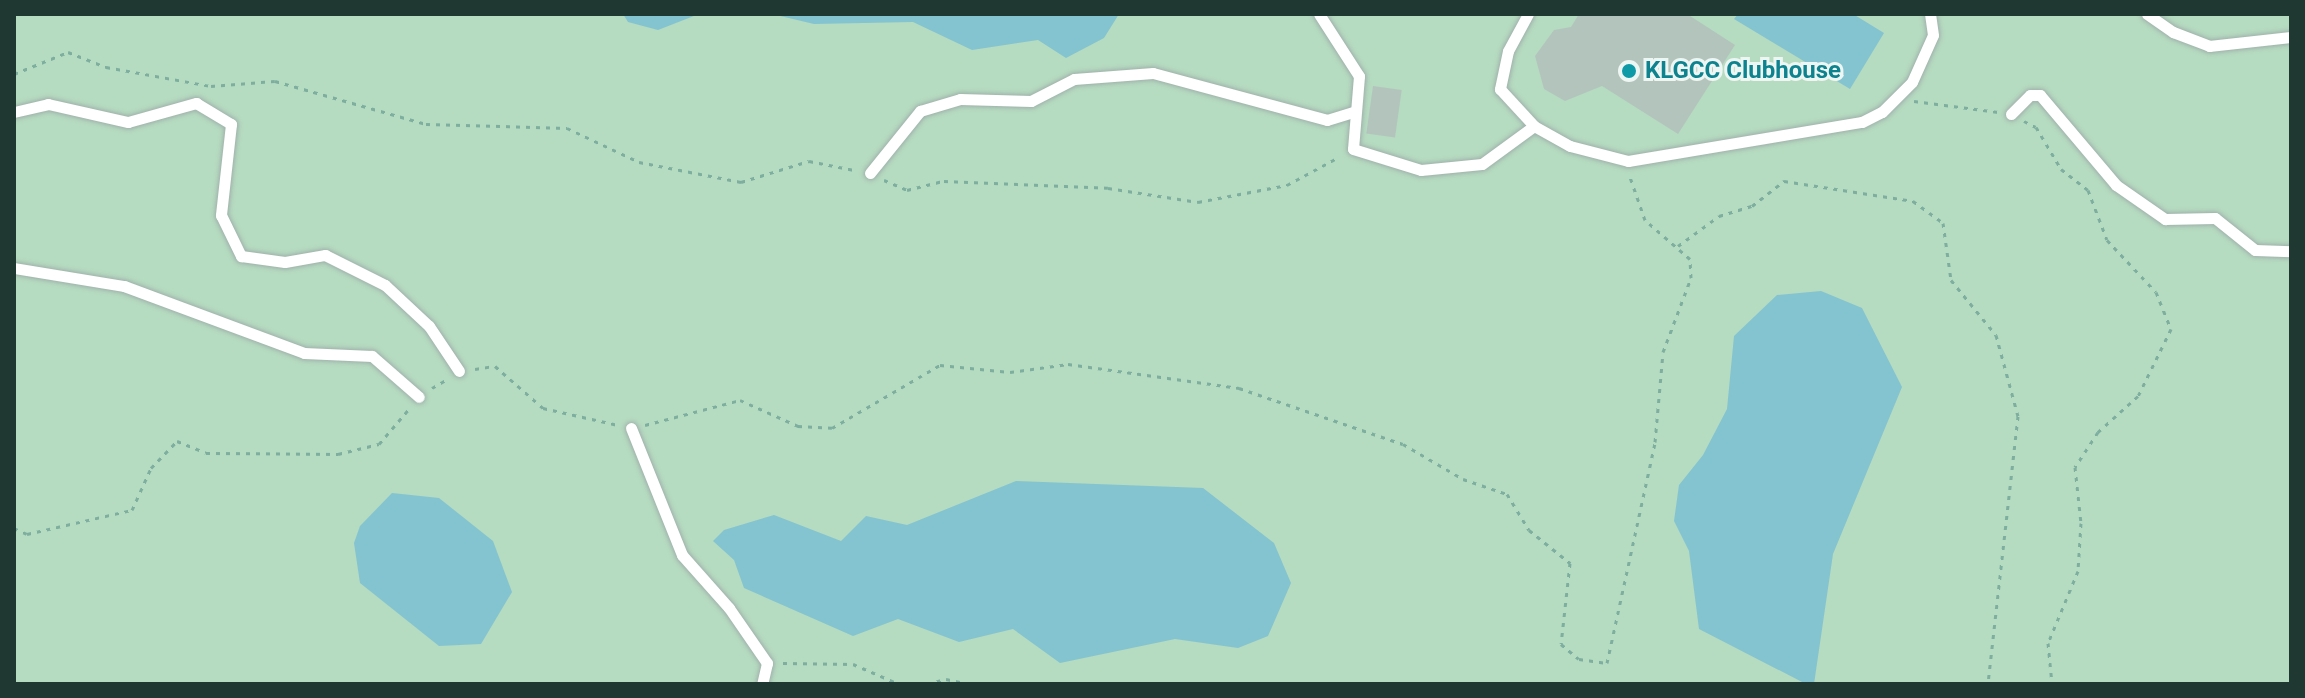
<!DOCTYPE html>
<html>
<head>
<meta charset="utf-8">
<style>
  body { margin:0 }
  #map { position:relative; width:2305px; height:698px; overflow:hidden; background:#dde9e4; font-family:Roboto,sans-serif }
  div>[style] { position:absolute }
  .green>* { inset:0; background:#b5dbc0; transform-origin:0 0 }
  .water>* { inset:0; background:#83c4d0 }
  .building>* { inset:0; background:#b3c4bd; transform-origin:0 0 }
  .path>* { height:3px; margin-top:-1.5px; transform-origin:0; background:repeating-linear-gradient(90deg,#7dae9f 0 4px,transparent 0 10px) }
  .roads { filter:drop-shadow(0 0 2px #a0b1ab) drop-shadow(0 0 2px #a0b1ab) }
  .lane>* { height:11px; margin:-5.5px; padding:0 5.5px; transform-origin:5.5px; border-radius:5.5px; background:#fff }
  .dots>* { width:22px; height:22px; translate:-50% -50%; box-sizing:border-box; border:4px solid #edf6f2; border-radius:50% }
  span { translate:-50% -50%; white-space:nowrap; text-align:center; line-height:1.15; -webkit-text-stroke:6px #edf6f2; paint-order:stroke }
  .culture-label { font-size:24px; color:#0d838f; font-weight:700 }
  .left { translate:0 -50%; text-align:left }
  .frame { position:absolute; inset:0; border:16px solid #1f3932; pointer-events:none }
</style>
</head>
<body>
<div id="map">
  <div class="green">
    <i style="left:14px;top:14px;width:2277px;height:670px"></i>
  </div>
  <div class="water">
    <i style="clip-path:polygon(623px 14px,699px 14px,658px 30px,628px 22px)"></i>
    <i style="clip-path:polygon(772px 14px,1119px 14px,1104px 38px,1066px 58px,1038px 40px,972px 50px,913px 22px,814px 24px)"></i>
    <i style="clip-path:polygon(1738px 14px,1853px 14px,1884px 33px,1850px 89px,1734px 19px)"></i>
    <i style="clip-path:polygon(1821px 291px,1862px 308px,1902px 387px,1833px 554px,1814px 684px,1806px 684px,1699px 629px,1689px 551px,1674px 521px,1679px 485px,1703px 455px,1727px 409px,1734px 336px,1777px 295px)"></i>
    <i style="clip-path:polygon(1016px 481px,1203px 488px,1274px 543px,1291px 583px,1268px 636px,1238px 648px,1175px 639px,1060px 663px,1013px 629px,959px 642px,898px 619px,853px 636px,744px 588px,734px 560px,713px 541px,724px 530px,774px 515px,841px 541px,866px 516px,907px 525px)"></i>
    <i style="clip-path:polygon(392px 493px,439px 498px,493px 541px,512px 592px,481px 644px,439px 646px,360px 583px,354px 543px,360px 526px)"></i>
  </div>
  <div class="building">
    <i style="clip-path:polygon(1579px 14px,1687px 14px,1735px 45px,1678px 134px,1602px 86px,1565px 101px,1544px 89px,1535px 56px,1554px 30px,1571px 27px)"></i>
    <i style="left:1373px;top:86px;width:29px;height:48px;rotate:8deg"></i>
  </div>
  <div class="path">
    <i style="left:14px;top:74px;width:58px;rotate:-22.2deg"></i>
    <i style="left:68px;top:52px;width:41px;rotate:21.5deg"></i>
    <i style="left:106px;top:67px;width:107px;rotate:10.3deg"></i>
    <i style="left:211px;top:86px;width:64px;rotate:-4.5deg"></i>
    <i style="left:275px;top:81px;width:157px;rotate:15.9deg"></i>
    <i style="left:426px;top:124px;width:141px;rotate:1.6deg"></i>
    <i style="left:567px;top:128px;width:80px;rotate:25.3deg"></i>
    <i style="left:639px;top:162px;width:104px;rotate:11.1deg"></i>
    <i style="left:741px;top:182px;width:71px;rotate:-17.2deg"></i>
    <i style="left:809px;top:161px;width:46px;rotate:11.3deg"></i>
    <i style="left:1914px;top:101px;width:85px;rotate:7.5deg"></i>
    <i style="left:2024px;top:121px;width:13px;rotate:27deg"></i>
    <i style="left:2036px;top:127px;width:49px;rotate:59.2deg"></i>
    <i style="left:2061px;top:169px;width:34px;rotate:38deg"></i>
    <i style="left:2088px;top:190px;width:53px;rotate:69.2deg"></i>
    <i style="left:2107px;top:240px;width:71px;rotate:46.7deg"></i>
    <i style="left:2156px;top:292px;width:40px;rotate:68deg"></i>
    <i style="left:2171px;top:329px;width:75px;rotate:116.2deg"></i>
    <i style="left:2138px;top:396px;width:54px;rotate:138deg"></i>
    <i style="left:2098px;top:432px;width:42px;rotate:123.3deg"></i>
    <i style="left:2075px;top:467px;width:56px;rotate:83.9deg"></i>
    <i style="left:2081px;top:523px;width:48px;rotate:93.6deg"></i>
    <i style="left:2078px;top:571px;width:78px;rotate:112.6deg"></i>
    <i style="left:2048px;top:643px;width:41px;rotate:84.4deg"></i>
    <i style="left:884px;top:180px;width:25px;rotate:23deg"></i>
    <i style="left:907px;top:190px;width:38px;rotate:-14deg"></i>
    <i style="left:944px;top:181px;width:164px;rotate:2.4deg"></i>
    <i style="left:1108px;top:188px;width:91px;rotate:8.8deg"></i>
    <i style="left:1198px;top:202px;width:91px;rotate:-10.8deg"></i>
    <i style="left:1287px;top:185px;width:59px;rotate:-28.3deg"></i>
    <i style="left:1678px;top:246px;width:51px;rotate:-36.2deg"></i>
    <i style="left:1719px;top:216px;width:34px;rotate:-17deg"></i>
    <i style="left:1752px;top:206px;width:41px;rotate:-38deg"></i>
    <i style="left:1784px;top:181px;width:131px;rotate:8.8deg"></i>
    <i style="left:1913px;top:201px;width:37px;rotate:36deg"></i>
    <i style="left:1943px;top:223px;width:58px;rotate:82deg"></i>
    <i style="left:1951px;top:280px;width:71px;rotate:50.7deg"></i>
    <i style="left:1996px;top:335px;width:84px;rotate:74.8deg"></i>
    <i style="left:2018px;top:416px;width:270px;rotate:96.4deg"></i>
    <i style="left:475px;top:369px;width:20px;rotate:-9deg"></i>
    <i style="left:495px;top:366px;width:64px;rotate:41.2deg"></i>
    <i style="left:543px;top:408px;width:77px;rotate:12.8deg"></i>
    <i style="left:432px;top:388px;width:16px;rotate:-30deg"></i>
    <i style="left:645px;top:425px;width:98px;rotate:-14.7deg"></i>
    <i style="left:740px;top:400px;width:64px;rotate:24.1deg"></i>
    <i style="left:798px;top:426px;width:34px;rotate:3deg"></i>
    <i style="left:832px;top:428px;width:125px;rotate:-30.3deg"></i>
    <i style="left:940px;top:365px;width:70px;rotate:5.7deg"></i>
    <i style="left:1010px;top:372px;width:59px;rotate:-7.9deg"></i>
    <i style="left:1068px;top:364px;width:173px;rotate:8deg"></i>
    <i style="left:1239px;top:388px;width:173px;rotate:18.9deg"></i>
    <i style="left:1403px;top:444px;width:69px;rotate:30.3deg"></i>
    <i style="left:1463px;top:479px;width:46px;rotate:18.8deg"></i>
    <i style="left:1507px;top:494px;width:42px;rotate:58.6deg"></i>
    <i style="left:1529px;top:530px;width:53px;rotate:38.8deg"></i>
    <i style="left:1570px;top:563px;width:81px;rotate:96.3deg"></i>
    <i style="left:1561px;top:644px;width:23px;rotate:40deg"></i>
    <i style="left:1579px;top:659px;width:28px;rotate:8deg"></i>
    <i style="left:1607px;top:663px;width:226px;rotate:-77.7deg"></i>
    <i style="left:1655px;top:442px;width:90px;rotate:-84.9deg"></i>
    <i style="left:1663px;top:352px;width:79px;rotate:-69.3deg"></i>
    <i style="left:1691px;top:278px;width:19px;rotate:-93deg"></i>
    <i style="left:1690px;top:259px;width:60px;rotate:-139.1deg"></i>
    <i style="left:1645px;top:220px;width:46px;rotate:-109.2deg"></i>
    <i style="left:14px;top:528px;width:14px;rotate:25deg"></i>
    <i style="left:27px;top:534px;width:108px;rotate:-12.9deg"></i>
    <i style="left:132px;top:510px;width:46px;rotate:-65.7deg"></i>
    <i style="left:151px;top:468px;width:37px;rotate:-46deg"></i>
    <i style="left:177px;top:441px;width:31px;rotate:22deg"></i>
    <i style="left:206px;top:453px;width:132px;rotate:0.4deg"></i>
    <i style="left:338px;top:454px;width:42px;rotate:-13.7deg"></i>
    <i style="left:379px;top:444px;width:46px;rotate:-49.4deg"></i>
    <i style="left:783px;top:663px;width:70px;rotate:0.8deg"></i>
    <i style="left:853px;top:664px;width:50px;rotate:23.5deg"></i>
    <i style="left:927px;top:684px;width:20px;rotate:-15deg"></i>
    <i style="left:946px;top:679px;width:24px;rotate:12deg"></i>
  </div>
  <div class="roads">
    <div class="lane">
      <i style="left:1319px;top:14px;width:74px;rotate:57.2deg"></i>
      <i style="left:1359px;top:76px;width:73px;rotate:94.7deg"></i>
      <i style="left:1353px;top:149px;width:71px;rotate:17.2deg"></i>
      <i style="left:1421px;top:170px;width:61px;rotate:-5.6deg"></i>
      <i style="left:1482px;top:164px;width:64px;rotate:-36.2deg"></i>
      <i style="left:1528px;top:14px;width:42px;rotate:118.4deg"></i>
      <i style="left:1508px;top:51px;width:39px;rotate:102deg"></i>
      <i style="left:1500px;top:89px;width:50px;rotate:47.4deg"></i>
      <i style="left:1534px;top:126px;width:41px;rotate:29.1deg"></i>
      <i style="left:1570px;top:146px;width:60px;rotate:14.5deg"></i>
      <i style="left:1628px;top:161px;width:237px;rotate:-9.5deg"></i>
      <i style="left:1862px;top:122px;width:22px;rotate:-27deg"></i>
      <i style="left:1882px;top:112px;width:42px;rotate:-45deg"></i>
      <i style="left:1912px;top:82px;width:51px;rotate:-65.9deg"></i>
      <i style="left:1933px;top:35px;width:21px;rotate:-98deg"></i>
      <i style="left:2147px;top:14px;width:32px;rotate:35deg"></i>
      <i style="left:2173px;top:32px;width:39px;rotate:21deg"></i>
      <i style="left:2209px;top:46px;width:82px;rotate:-6.3deg"></i>
      <i style="left:14px;top:112px;width:35px;rotate:-13deg"></i>
      <i style="left:48px;top:104px;width:82px;rotate:12.7deg"></i>
      <i style="left:128px;top:122px;width:71px;rotate:-15.6deg"></i>
      <i style="left:196px;top:103px;width:41px;rotate:31deg"></i>
      <i style="left:231px;top:124px;width:92px;rotate:96.3deg"></i>
      <i style="left:221px;top:215px;width:46px;rotate:64deg"></i>
      <i style="left:241px;top:256px;width:44px;rotate:7.8deg"></i>
      <i style="left:285px;top:262px;width:41px;rotate:-9.9deg"></i>
      <i style="left:325px;top:255px;width:67px;rotate:26.6deg"></i>
      <i style="left:385px;top:285px;width:60px;rotate:43deg"></i>
      <i style="left:429px;top:326px;width:54px;rotate:56.3deg"></i>
      <i style="left:2011px;top:114px;width:27px;rotate:-45deg"></i>
      <i style="left:2030px;top:95px;width:10px"></i>
      <i style="left:2040px;top:95px;width:118px;rotate:49.8deg"></i>
      <i style="left:2116px;top:185px;width:60px;rotate:34.8deg"></i>
      <i style="left:2165px;top:219px;width:50px;rotate:-1.1deg"></i>
      <i style="left:2215px;top:218px;width:51px;rotate:38.7deg"></i>
      <i style="left:2255px;top:250px;width:36px;rotate:2deg"></i>
      <i style="left:870px;top:173px;width:80px;rotate:-51.1deg"></i>
      <i style="left:920px;top:111px;width:42px;rotate:-16.7deg"></i>
      <i style="left:960px;top:99px;width:71px;rotate:1.6deg"></i>
      <i style="left:1031px;top:101px;width:48px;rotate:-27.1deg"></i>
      <i style="left:1074px;top:79px;width:79px;rotate:-4.3deg"></i>
      <i style="left:1153px;top:73px;width:180px;rotate:15.1deg"></i>
      <i style="left:1327px;top:120px;width:28px;rotate:-17deg"></i>
      <i style="left:14px;top:268px;width:111px;rotate:9.3deg"></i>
      <i style="left:124px;top:286px;width:192px;rotate:20.4deg"></i>
      <i style="left:304px;top:353px;width:68px;rotate:2.5deg"></i>
      <i style="left:372px;top:356px;width:62px;rotate:41.1deg"></i>
      <i style="left:631px;top:428px;width:137px;rotate:68.1deg"></i>
      <i style="left:682px;top:555px;width:71px;rotate:48.4deg"></i>
      <i style="left:729px;top:608px;width:67px;rotate:55.4deg"></i>
      <i style="left:767px;top:663px;width:22px;rotate:103deg"></i>
    </div>
  </div>
  <div class="dots">
    <i style="left:1629px;top:71px;background:#0f9aa8"></i>
  </div>
  <div class="culture-label">
    <span class="left" style="left:1645px;top:71px">KLGCC Clubhouse</span>
  </div>
  <div class="frame"></div>
</div>
</body>
</html>
